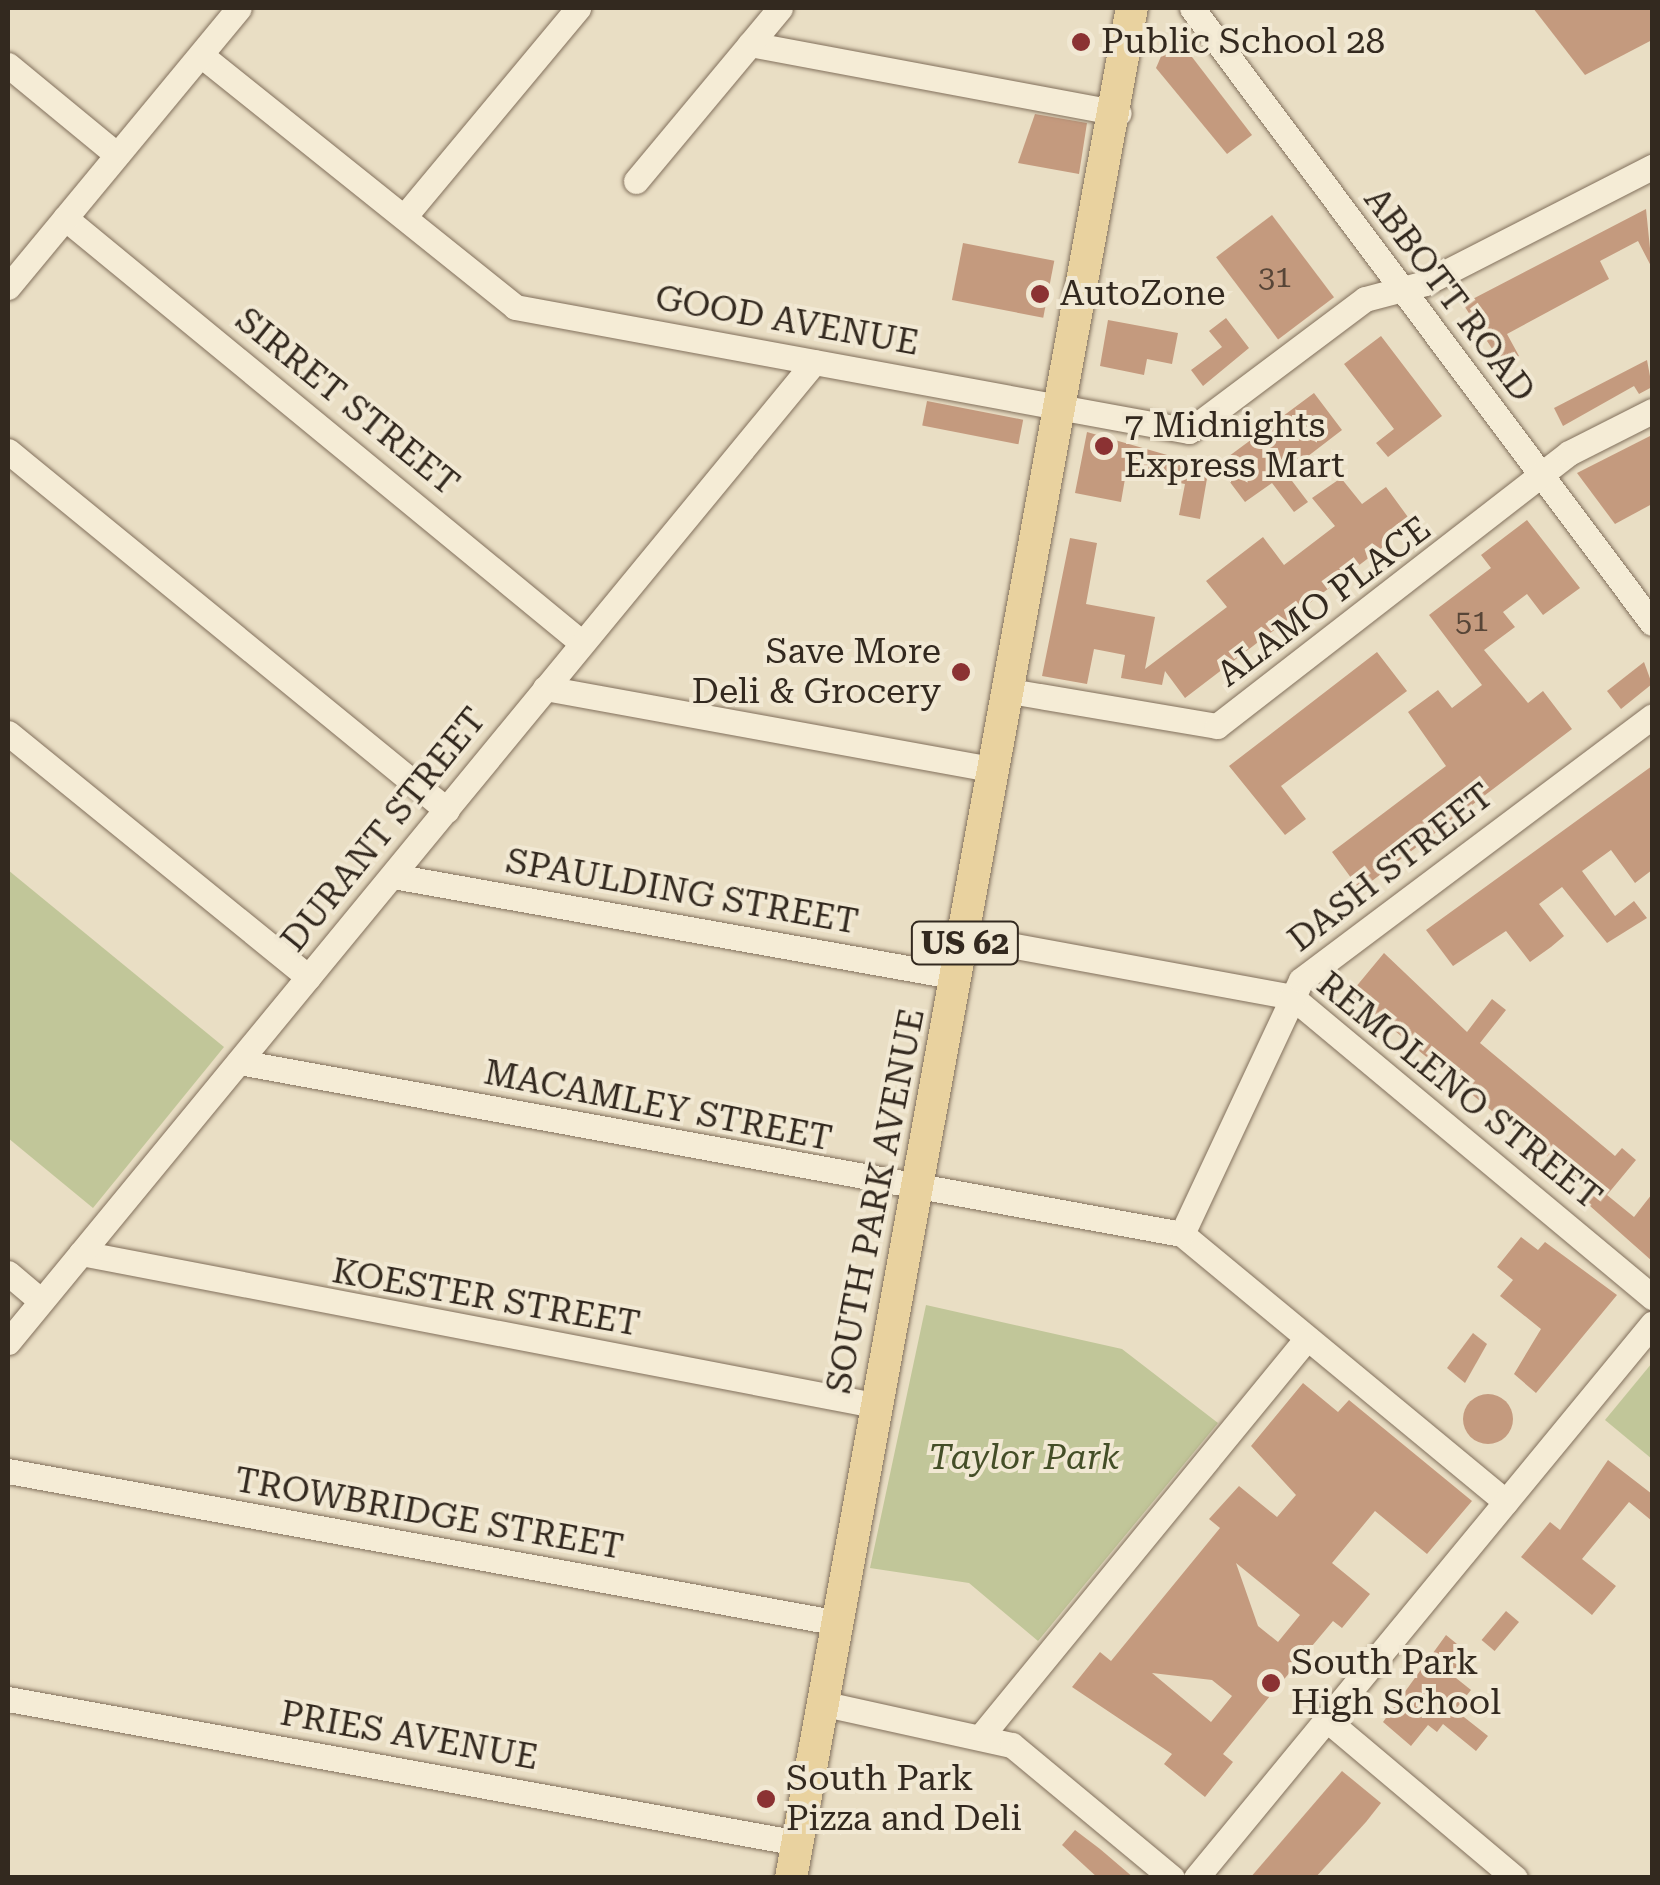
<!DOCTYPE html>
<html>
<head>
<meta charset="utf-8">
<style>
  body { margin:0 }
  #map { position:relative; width:1660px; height:1885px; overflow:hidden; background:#e9dec4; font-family:"Roboto Serif",serif }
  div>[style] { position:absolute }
  .green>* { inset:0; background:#c1c699 }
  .building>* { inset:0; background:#c49a7e; transform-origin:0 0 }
  .round { border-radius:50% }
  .roads { filter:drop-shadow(0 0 2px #82705c) drop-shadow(0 0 2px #82705c) }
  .minor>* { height:25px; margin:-12.5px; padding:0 12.5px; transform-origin:12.5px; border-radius:12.5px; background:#f5ecd6 }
  .major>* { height:32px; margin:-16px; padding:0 16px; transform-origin:16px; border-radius:16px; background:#e9d29f }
  .dots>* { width:28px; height:28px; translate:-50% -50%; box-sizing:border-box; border:5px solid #f1e8d3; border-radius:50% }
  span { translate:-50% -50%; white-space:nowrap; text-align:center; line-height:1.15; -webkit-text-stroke:8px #f1e8d3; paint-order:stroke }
  .number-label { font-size:30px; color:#574537 }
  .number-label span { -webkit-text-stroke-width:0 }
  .shield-label span { padding:2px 8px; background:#f1e8d3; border:2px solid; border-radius:8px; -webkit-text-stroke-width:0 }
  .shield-label { font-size:32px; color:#33291f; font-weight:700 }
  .poi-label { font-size:35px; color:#33291f }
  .left { translate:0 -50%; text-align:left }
  .right { translate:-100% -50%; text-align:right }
  .street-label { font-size:35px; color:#33291f }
  .park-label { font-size:35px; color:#444e27; font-style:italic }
  .frame { position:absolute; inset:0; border:10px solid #33291f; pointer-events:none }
</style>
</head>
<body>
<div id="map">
  <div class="green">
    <i style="clip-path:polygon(8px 870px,224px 1047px,93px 1208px,8px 1138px)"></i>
    <i style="clip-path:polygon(926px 1305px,1122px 1349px,1218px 1423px,1038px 1641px,969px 1583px,870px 1568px)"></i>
    <i style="clip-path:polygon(1652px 1363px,1652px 1459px,1605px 1420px)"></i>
  </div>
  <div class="building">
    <i style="clip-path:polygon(1533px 8px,1652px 8px,1652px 40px,1585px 75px)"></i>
    <i style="clip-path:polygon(1172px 31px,1252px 135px,1227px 154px,1156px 68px)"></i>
    <i style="clip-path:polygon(1035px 114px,1087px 123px,1079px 174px,1018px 163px)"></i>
    <i style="clip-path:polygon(1646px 209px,1652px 268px,1638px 241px,1600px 261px,1609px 279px,1507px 334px,1519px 356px,1502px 364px,1463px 304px)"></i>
    <i style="left:1272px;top:215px;width:103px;height:70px;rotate:53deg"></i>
    <i style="left:963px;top:243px;width:93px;height:58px;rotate:11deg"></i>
    <i style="clip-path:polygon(1226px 318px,1249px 348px,1203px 386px,1191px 370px,1222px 347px,1209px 331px)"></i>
    <i style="clip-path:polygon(1108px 320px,1178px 333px,1172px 364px,1147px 359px,1144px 375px,1100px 366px)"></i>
    <i style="clip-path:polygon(1381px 336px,1442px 416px,1388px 457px,1376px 443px,1394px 429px,1344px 364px)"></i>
    <i style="clip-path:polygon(1647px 360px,1652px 387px,1639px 394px,1634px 386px,1563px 426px,1554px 408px)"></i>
    <i style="clip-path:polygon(1314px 393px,1342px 430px,1286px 473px,1308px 502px,1294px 512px,1272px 483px,1245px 502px,1217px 465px)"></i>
    <i style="left:927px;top:401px;width:98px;height:25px;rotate:11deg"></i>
    <i style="clip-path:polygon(1087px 432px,1209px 467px,1200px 519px,1179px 515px,1185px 484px,1126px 473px,1121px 502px,1075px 493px)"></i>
    <i style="clip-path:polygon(1652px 435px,1652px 504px,1615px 524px,1577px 473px)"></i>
    <i style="clip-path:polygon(1341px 478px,1362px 504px,1386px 487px,1413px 524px,1185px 698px,1165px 671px,1162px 685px,1121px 678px,1125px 655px,1094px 649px,1087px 684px,1042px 676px,1070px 538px,1097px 543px,1086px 604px,1155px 617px,1145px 669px,1227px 607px,1206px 581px,1263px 537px,1284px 565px,1335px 526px,1312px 498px)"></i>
    <i style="clip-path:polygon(1527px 520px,1580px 588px,1543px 615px,1527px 594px,1503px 612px,1515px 627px,1484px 650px,1528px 703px,1543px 691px,1572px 729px,1360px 890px,1332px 852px,1446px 766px,1408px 712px,1438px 690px,1452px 708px,1482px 685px,1429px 615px,1491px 568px,1481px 555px)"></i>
    <i style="clip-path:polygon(1377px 652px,1407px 691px,1281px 786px,1306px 819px,1285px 835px,1229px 766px)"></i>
    <i style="clip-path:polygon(1644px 662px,1652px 684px,1621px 709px,1607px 691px)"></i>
    <i style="clip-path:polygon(1652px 766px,1652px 870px,1635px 883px,1611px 850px,1582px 871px,1615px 916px,1634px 901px,1647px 918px,1607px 943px,1562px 887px,1539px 904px,1564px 936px,1551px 947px,1530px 962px,1506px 931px,1453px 966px,1426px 930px)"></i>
    <i style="clip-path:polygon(1384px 953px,1467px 1032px,1492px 999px,1506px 1010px,1480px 1043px,1615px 1156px,1622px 1148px,1636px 1160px,1607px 1195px,1634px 1217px,1652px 1194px,1652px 1261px,1581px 1198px,1588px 1190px,1350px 994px)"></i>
    <i style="clip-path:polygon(1521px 1237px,1538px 1250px,1545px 1242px,1617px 1295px,1536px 1393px,1514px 1374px,1541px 1329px,1500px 1296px,1513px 1280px,1497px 1267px)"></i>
    <i style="clip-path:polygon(1473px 1333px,1487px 1344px,1465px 1383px,1447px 1368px)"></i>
    <i style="clip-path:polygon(evenodd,1303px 1383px,1338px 1412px,1349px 1400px,1472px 1501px,1427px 1554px,1375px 1511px,1332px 1563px,1370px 1594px,1342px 1628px,1333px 1621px,1270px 1696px,1223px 1754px,1233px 1762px,1205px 1797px,1164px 1764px,1172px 1754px,1072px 1687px,1100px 1652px,1111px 1661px,1220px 1528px,1209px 1519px,1239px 1486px,1277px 1517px,1296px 1495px,1251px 1446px,1303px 1383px,1236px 1563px,1300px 1615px,1278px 1642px,1258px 1626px,1236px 1563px,1303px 1383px,1152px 1673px,1212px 1680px,1232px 1696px,1211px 1722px,1152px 1673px)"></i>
    <i class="round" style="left:1463px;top:1394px;width:50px;height:50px"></i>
    <i style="clip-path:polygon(1608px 1460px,1652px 1494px,1652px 1521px,1629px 1502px,1582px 1559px,1616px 1586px,1592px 1615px,1521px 1557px,1550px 1522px,1560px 1530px)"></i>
    <i style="left:1506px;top:1611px;width:17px;height:38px;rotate:40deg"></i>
    <i style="clip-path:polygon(1446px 1635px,1468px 1653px,1451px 1674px,1471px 1690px,1455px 1710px,1488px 1736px,1476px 1751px,1443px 1724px,1437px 1732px,1428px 1725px,1411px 1746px,1383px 1722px)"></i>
    <i style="clip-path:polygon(1342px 1771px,1381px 1803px,1366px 1822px,1315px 1878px,1250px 1878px)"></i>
    <i style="clip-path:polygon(1075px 1830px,1100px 1849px,1134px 1878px,1098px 1878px,1062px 1845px)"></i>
  </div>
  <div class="roads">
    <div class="minor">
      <i style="left:1192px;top:8px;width:768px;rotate:53.2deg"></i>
      <i style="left:750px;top:44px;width:375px;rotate:10.6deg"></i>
      <i style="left:201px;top:55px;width:403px;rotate:38.7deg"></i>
      <i style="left:515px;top:307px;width:685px;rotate:10.42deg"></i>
      <i style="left:1189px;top:431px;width:220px;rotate:-36.9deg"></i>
      <i style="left:1365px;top:299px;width:62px;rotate:-14.9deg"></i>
      <i style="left:1425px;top:283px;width:255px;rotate:-27.1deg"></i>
      <i style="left:8px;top:65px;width:141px;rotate:39.5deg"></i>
      <i style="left:636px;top:181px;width:225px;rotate:-50.2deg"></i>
      <i style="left:404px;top:217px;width:272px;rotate:-50.2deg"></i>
      <i style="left:65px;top:218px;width:669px;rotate:39.42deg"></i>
      <i style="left:8px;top:287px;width:362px;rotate:-50.4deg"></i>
      <i style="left:8px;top:451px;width:567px;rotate:39.28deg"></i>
      <i style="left:545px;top:688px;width:458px;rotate:10.3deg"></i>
      <i style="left:1010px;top:691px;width:210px;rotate:9.6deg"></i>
      <i style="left:1217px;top:726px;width:445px;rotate:-37.8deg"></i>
      <i style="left:1569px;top:453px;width:93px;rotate:-26.8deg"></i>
      <i style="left:8px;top:733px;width:387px;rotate:39.1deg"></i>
      <i style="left:393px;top:876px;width:574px;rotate:10.14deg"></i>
      <i style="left:966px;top:937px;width:331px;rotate:10.4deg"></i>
      <i style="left:1292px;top:997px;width:469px;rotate:39.8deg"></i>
      <i style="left:239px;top:1062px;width:959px;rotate:10.34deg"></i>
      <i style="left:1182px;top:1234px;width:420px;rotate:39.6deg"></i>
      <i style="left:1182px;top:1234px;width:280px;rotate:-64.9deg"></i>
      <i style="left:1301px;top:980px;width:439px;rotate:-36.9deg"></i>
      <i style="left:81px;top:1253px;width:813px;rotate:10.85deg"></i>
      <i style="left:8px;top:1273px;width:43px;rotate:40.3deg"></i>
      <i style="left:8px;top:1342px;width:1269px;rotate:-50.56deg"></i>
      <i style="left:8px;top:1471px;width:845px;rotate:10.37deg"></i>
      <i style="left:8px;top:1699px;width:803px;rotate:10.33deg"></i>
      <i style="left:825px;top:1704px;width:191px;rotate:12.4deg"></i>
      <i style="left:1012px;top:1745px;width:208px;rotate:39.7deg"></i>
      <i style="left:1326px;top:1719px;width:247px;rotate:40.1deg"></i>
      <i style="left:982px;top:1735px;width:513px;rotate:-50.69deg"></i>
      <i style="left:1196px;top:1878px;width:718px;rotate:-50.54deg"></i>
    </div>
    <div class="major">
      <i style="left:791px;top:1878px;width:1901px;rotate:-79.67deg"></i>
    </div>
  </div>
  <div class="dots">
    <i style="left:1081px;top:42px;background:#8b3233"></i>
    <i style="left:1040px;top:294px;background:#8b3233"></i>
    <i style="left:1104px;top:446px;background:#8b3233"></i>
    <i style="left:961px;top:672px;background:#8b3233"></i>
    <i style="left:1271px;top:1683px;background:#8b3233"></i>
    <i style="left:766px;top:1799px;background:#8b3233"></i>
  </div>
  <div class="number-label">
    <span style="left:1275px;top:277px">31</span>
    <span style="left:1472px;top:621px">51</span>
  </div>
  <div class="shield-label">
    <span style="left:965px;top:943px">US 62</span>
  </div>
  <div class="poi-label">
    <span class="left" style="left:1101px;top:42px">Public School 28</span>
    <span class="left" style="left:1060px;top:294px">AutoZone</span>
    <span class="left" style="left:1124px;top:446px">7 Midnights<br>Express Mart</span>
    <span class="right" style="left:941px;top:672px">Save More<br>Deli &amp; Grocery</span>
    <span class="left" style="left:1291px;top:1683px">South Park<br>High School</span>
    <span class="left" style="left:786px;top:1799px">South Park<br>Pizza and Deli</span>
  </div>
  <div class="street-label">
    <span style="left:1449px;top:295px;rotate:53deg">ABBOTT ROAD</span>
    <span style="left:787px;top:321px;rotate:10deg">GOOD AVENUE</span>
    <span style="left:347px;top:402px;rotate:39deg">SIRRET STREET</span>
    <span style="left:1324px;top:602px;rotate:-37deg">ALAMO PLACE</span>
    <span style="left:384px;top:830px;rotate:-51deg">DURANT STREET</span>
    <span style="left:1391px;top:868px;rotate:-38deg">DASH STREET</span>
    <span style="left:682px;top:892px;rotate:10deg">SPAULDING STREET</span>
    <span style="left:1459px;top:1091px;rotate:39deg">REMOLENO STREET</span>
    <span style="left:658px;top:1106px;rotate:11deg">MACAMLEY STREET</span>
    <span style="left:876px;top:1201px;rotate:-79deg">SOUTH PARK AVENUE</span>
    <span style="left:486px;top:1298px;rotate:10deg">KOESTER STREET</span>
    <span style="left:429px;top:1514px;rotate:10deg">TROWBRIDGE STREET</span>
    <span style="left:409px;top:1736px;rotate:10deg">PRIES AVENUE</span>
  </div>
  <div class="park-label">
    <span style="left:1024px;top:1458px">Taylor Park</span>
  </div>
  <div class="frame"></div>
</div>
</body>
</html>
